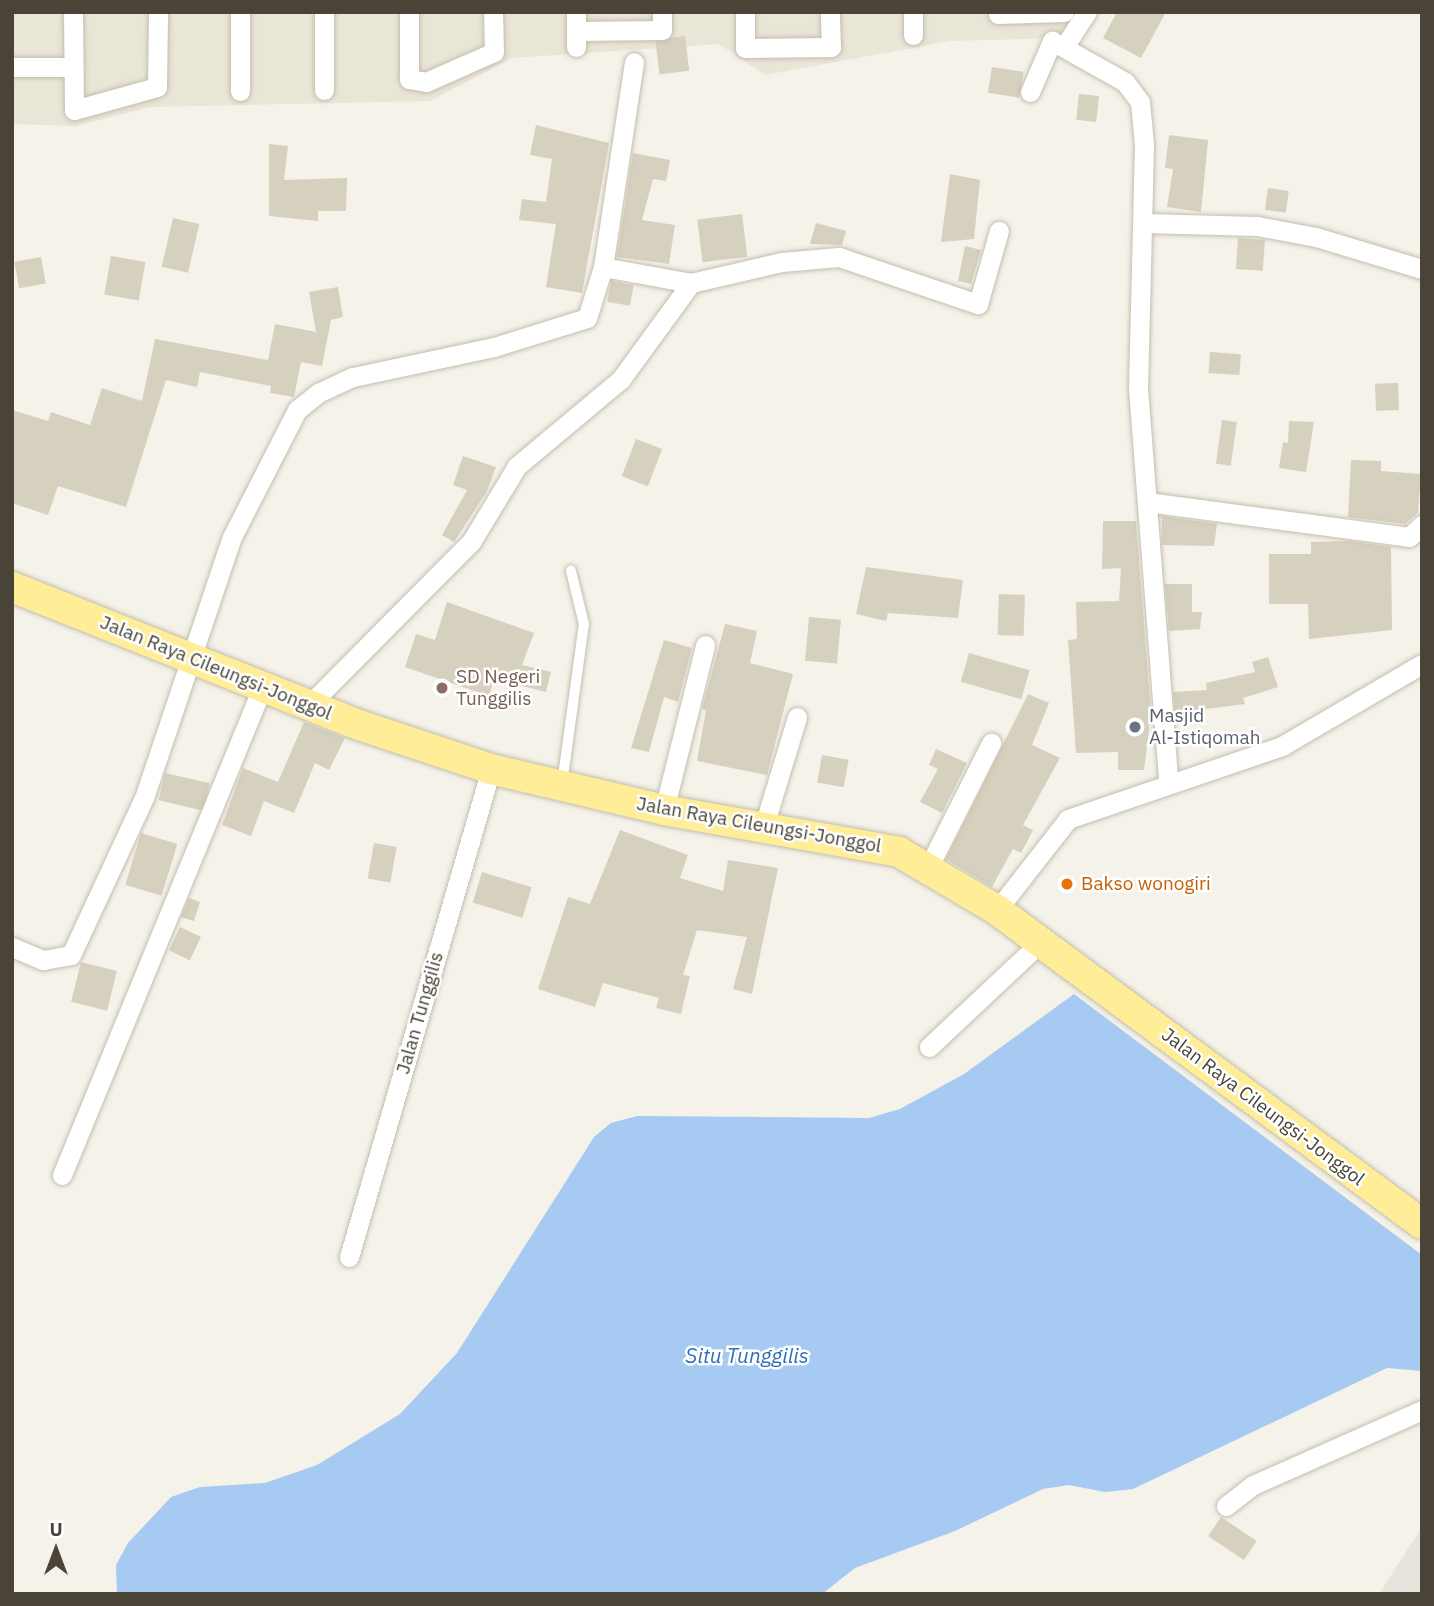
<!DOCTYPE html>
<html>
<head>
<meta charset="utf-8">
<style>
  body { margin:0 }
  #map { position:relative; width:1434px; height:1606px; overflow:hidden; background:#f5f2e9; font-family:"IBM Plex Sans",sans-serif }
  div>[style] { position:absolute }
  .residential>* { inset:0; background:#e9e5d7 }
  .industrial>* { inset:0; background:#e7e4de }
  .water>* { inset:0; background:#a6caf1 }
  .building>* { inset:0; background:#d6d0be; transform-origin:0 0 }
  .roads { filter:drop-shadow(0 0 2px #c3beae) drop-shadow(0 0 2px #c3beae) }
  .lane>* { height:10px; margin:-5px; padding:0 5px; transform-origin:5px; border-radius:5px; background:#fff }
  .street>* { height:19px; margin:-9.5px; padding:0 9.5px; transform-origin:9.5px; border-radius:9.5px; background:#fff }
  .primary>* { height:30px; margin:-15px; padding:0 15px; transform-origin:15px; border-radius:15px; background:#ffed98 }
  .dots>* { width:19px; height:19px; translate:-50% -50%; box-sizing:border-box; border:4px solid #fff; border-radius:50% }
  span { translate:-50% -50%; white-space:nowrap; text-align:center; line-height:1.15; -webkit-text-stroke:5px #fff; paint-order:stroke }
  .street-label { font-size:19px; color:#494437 }
  .education-label { font-size:19px; color:#785e54 }
  .left { translate:0 -50%; text-align:left }
  .worship-label { font-size:19px; color:#5b616d }
  .food-label { font-size:19px; color:#c56008 }
  .water-label { font-size:21px; color:#2f6eb6; font-style:italic }
  .frame { position:absolute; inset:0; border:14px solid #494437; pointer-events:none }
  .north { position:absolute; left:21px; top:1515px; width:70px; height:70px; -webkit-text-stroke:5px #fff; paint-order:stroke; rotate:0deg; font-size:19px; font-weight:700; line-height:28px; text-align:center; color:#494437 }
  .north::after { content:''; display:block; margin:auto; width:24px; height:32px; background:#494437; clip-path:polygon(50% 0,100% 100%,50% 72%,0 100%) }
</style>
</head>
<body>
<div id="map">
  <div class="residential">
    <i style="clip-path:polygon(12px 12px,1075px 12px,1060px 38px,950px 41px,765px 75px,719px 44px,512px 58px,430px 101px,151px 107px,76px 126px,12px 124px)"></i>
  </div>
  <div class="industrial">
    <i style="clip-path:polygon(1422px 1527px,1422px 1594px,1379px 1594px)"></i>
  </div>
  <div class="water">
    <i style="clip-path:polygon(1074px 994px,1422px 1255px,1422px 1371px,1387px 1368px,1133px 1489px,1105px 1492px,1069px 1485px,1043px 1489px,955px 1531px,855px 1568px,822px 1594px,117px 1594px,116px 1565px,128px 1543px,171px 1497px,200px 1487px,265px 1483px,317px 1465px,400px 1414px,457px 1353px,594px 1137px,611px 1123px,637px 1116px,869px 1118px,900px 1109px,964px 1074px)"></i>
  </div>
  <div class="building">
    <i style="clip-path:polygon(1117px 12px,1166px 12px,1141px 58px,1103px 38px)"></i>
    <i style="left:685px;top:36px;width:35px;height:30px;rotate:83deg"></i>
    <i style="left:992px;top:67px;width:32px;height:26px;rotate:9deg"></i>
    <i style="left:1079px;top:94px;width:20px;height:26px;rotate:6deg"></i>
    <i style="clip-path:polygon(536px 125px,609px 143px,582px 293px,546px 287px,556px 224px,519px 220px,522px 199px,546px 202px,552px 159px,530px 155px)"></i>
    <i style="clip-path:polygon(1169px 135px,1208px 140px,1201px 212px,1167px 207px,1173px 169px,1165px 168px)"></i>
    <i style="clip-path:polygon(269px 144px,288px 146px,284px 180px,347px 178px,346px 211px,318px 211px,318px 221px,269px 216px)"></i>
    <i style="clip-path:polygon(633px 153px,670px 160px,666px 181px,653px 179px,642px 220px,675px 225px,669px 264px,617px 257px)"></i>
    <i style="clip-path:polygon(950px 174px,980px 180px,974px 239px,941px 242px)"></i>
    <i style="left:1268px;top:188px;width:21px;height:22px;rotate:8deg"></i>
    <i style="left:742px;top:214px;width:43px;height:45px;rotate:83deg"></i>
    <i style="left:173px;top:218px;width:27px;height:50px;rotate:13deg"></i>
    <i style="clip-path:polygon(816px 223px,846px 231px,842px 245px,810px 244px)"></i>
    <i style="left:1238px;top:238px;width:27px;height:31px;rotate:4deg"></i>
    <i style="clip-path:polygon(965px 246px,981px 250px,971px 284px,958px 281px)"></i>
    <i style="left:111px;top:256px;width:35px;height:39px;rotate:10deg"></i>
    <i style="left:41px;top:257px;width:27px;height:27px;rotate:80deg"></i>
    <i style="left:611px;top:281px;width:23px;height:21px;rotate:10deg"></i>
    <i style="clip-path:polygon(338px 287px,343px 317px,331px 320px,322px 366px,301px 362px,294px 397px,270px 393px,271px 386px,200px 372px,197px 387px,166px 380px,126px 507px,58px 486px,48px 515px,12px 503px,12px 410px,48px 421px,51px 412px,90px 425px,102px 388px,142px 401px,155px 339px,268px 360px,275px 324px,316px 332px,309px 292px)"></i>
    <i style="left:1210px;top:352px;width:31px;height:21px;rotate:4deg"></i>
    <i style="left:1398px;top:383px;width:27px;height:23px;rotate:88deg"></i>
    <i style="left:1222px;top:420px;width:15px;height:44px;rotate:8deg"></i>
    <i style="clip-path:polygon(1289px 421px,1314px 422px,1306px 472px,1279px 468px,1283px 442px,1288px 443px)"></i>
    <i style="left:636px;top:439px;width:28px;height:40px;rotate:21deg"></i>
    <i style="clip-path:polygon(463px 456px,496px 467px,487px 491px,454px 542px,442px 535px,467px 490px,453px 485px)"></i>
    <i style="clip-path:polygon(1351px 460px,1381px 461px,1381px 471px,1421px 474px,1418px 513px,1405px 524px,1348px 517px)"></i>
    <i style="clip-path:polygon(1162px 516px,1217px 524px,1214px 546px,1162px 545px)"></i>
    <i style="clip-path:polygon(1103px 521px,1136px 521px,1151px 714px,1144px 770px,1118px 770px,1118px 752px,1076px 753px,1068px 640px,1077px 639px,1076px 602px,1119px 601px,1121px 568px,1102px 569px)"></i>
    <i style="clip-path:polygon(1349px 541px,1391px 547px,1392px 630px,1309px 639px,1308px 604px,1269px 604px,1269px 554px,1311px 554px,1311px 542px)"></i>
    <i style="clip-path:polygon(866px 567px,963px 580px,958px 618px,888px 613px,886px 621px,856px 614px)"></i>
    <i style="clip-path:polygon(1165px 584px,1192px 584px,1192px 612px,1202px 612px,1200px 629px,1169px 631px)"></i>
    <i style="left:999px;top:594px;width:26px;height:41px;rotate:2deg"></i>
    <i style="clip-path:polygon(447px 602px,534px 633px,522px 665px,551px 672px,546px 692px,494px 679px,489px 696px,405px 667px,416px 634px,435px 640px)"></i>
    <i style="left:809px;top:617px;width:32px;height:44px;rotate:5deg"></i>
    <i style="clip-path:polygon(725px 624px,757px 631px,750px 663px,793px 674px,767px 775px,697px 761px,706px 710px,702px 709px)"></i>
    <i style="clip-path:polygon(664px 640px,692px 648px,678px 702px,664px 697px,649px 752px,631px 748px)"></i>
    <i style="left:969px;top:653px;width:63px;height:30px;rotate:16deg"></i>
    <i style="clip-path:polygon(1268px 657px,1278px 687px,1243px 698px,1245px 704px,1175px 713px,1173px 692px,1207px 690px,1206px 683px,1255px 672px,1252px 662px)"></i>
    <i style="clip-path:polygon(1028px 694px,1049px 703px,1032px 745px,1060px 758px,1023px 825px,1033px 830px,1021px 853px,1013px 849px,992px 887px,946px 859px)"></i>
    <i style="clip-path:polygon(304px 722px,345px 738px,329px 770px,315px 763px,294px 813px,264px 801px,251px 836px,222px 825px,243px 768px,278px 782px)"></i>
    <i style="clip-path:polygon(936px 749px,967px 763px,942px 813px,920px 802px,938px 769px,929px 765px)"></i>
    <i style="left:822px;top:755px;width:27px;height:28px;rotate:10deg"></i>
    <i style="left:165px;top:773px;width:46px;height:28px;rotate:13deg"></i>
    <i style="clip-path:polygon(620px 830px,688px 855px,680px 878px,723px 891px,728px 860px,778px 868px,752px 994px,733px 989px,747px 937px,697px 930px,683px 975px,690px 976px,681px 1014px,656px 1008px,659px 998px,603px 983px,595px 1007px,538px 989px,568px 897px,590px 904px)"></i>
    <i style="left:141px;top:833px;width:38px;height:54px;rotate:17deg"></i>
    <i style="left:374px;top:843px;width:23px;height:36px;rotate:10deg"></i>
    <i style="left:482px;top:872px;width:52px;height:32px;rotate:17deg"></i>
    <i style="clip-path:polygon(189px 898px,200px 902px,194px 921px,181px 917px)"></i>
    <i style="left:180px;top:927px;width:23px;height:26px;rotate:25deg"></i>
    <i style="left:81px;top:962px;width:37px;height:41px;rotate:14deg"></i>
    <i style="left:1221px;top:1517px;width:43px;height:23px;rotate:34deg"></i>
  </div>
  <div class="roads">
    <div class="lane">
      <i style="left:562px;top:784px;width:162px;rotate:-82.2deg"></i>
      <i style="left:584px;top:624px;width:55px;rotate:-103.8deg"></i>
    </div>
    <div class="street">
      <i style="left:73px;top:12px;width:98px;rotate:89.4deg"></i>
      <i style="left:74px;top:110px;width:86px;rotate:-15.5deg"></i>
      <i style="left:157px;top:87px;width:75px;rotate:-89.2deg"></i>
      <i style="left:240px;top:12px;width:79px;rotate:90deg"></i>
      <i style="left:324px;top:12px;width:78px;rotate:90deg"></i>
      <i style="left:409px;top:12px;width:67px;rotate:90deg"></i>
      <i style="left:409px;top:79px;width:17px;rotate:10deg"></i>
      <i style="left:426px;top:82px;width:74px;rotate:-23.8deg"></i>
      <i style="left:494px;top:52px;width:40px;rotate:-91.4deg"></i>
      <i style="left:745px;top:12px;width:36px;rotate:90deg"></i>
      <i style="left:745px;top:48px;width:86px;rotate:-0.7deg"></i>
      <i style="left:831px;top:47px;width:35px;rotate:-92deg"></i>
      <i style="left:913px;top:12px;width:23px;rotate:90deg"></i>
      <i style="left:998px;top:14px;width:66px;rotate:-1.7deg"></i>
      <i style="left:576px;top:31px;width:86px;rotate:-0.7deg"></i>
      <i style="left:662px;top:30px;width:18px;rotate:-90deg"></i>
      <i style="left:1066px;top:44px;width:38px;rotate:-57deg"></i>
      <i style="left:576px;top:47px;width:35px;rotate:-90deg"></i>
      <i style="left:12px;top:67px;width:61px"></i>
      <i style="left:1030px;top:92px;width:56px;rotate:-66.7deg"></i>
      <i style="left:1052px;top:41px;width:84px;rotate:29.3deg"></i>
      <i style="left:1125px;top:82px;width:25px;rotate:53deg"></i>
      <i style="left:1140px;top:102px;width:42px;rotate:84.6deg"></i>
      <i style="left:1144px;top:144px;width:244px;rotate:91.4deg"></i>
      <i style="left:1138px;top:388px;width:395px;rotate:85.6deg"></i>
      <i style="left:1143px;top:223px;width:114px;rotate:1.5deg"></i>
      <i style="left:1257px;top:226px;width:60px;rotate:10.6deg"></i>
      <i style="left:1316px;top:237px;width:111px;rotate:16.8deg"></i>
      <i style="left:603px;top:267px;width:89px;rotate:10.3deg"></i>
      <i style="left:691px;top:283px;width:93px;rotate:-13deg"></i>
      <i style="left:782px;top:262px;width:57px;rotate:-5deg"></i>
      <i style="left:839px;top:257px;width:147px;rotate:18.7deg"></i>
      <i style="left:978px;top:304px;width:76px;rotate:-74deg"></i>
      <i style="left:1147px;top:502px;width:264px;rotate:7.6deg"></i>
      <i style="left:1409px;top:537px;width:18px;rotate:-43deg"></i>
      <i style="left:309px;top:705px;width:230px;rotate:-45.2deg"></i>
      <i style="left:471px;top:542px;width:89px;rotate:-58.8deg"></i>
      <i style="left:517px;top:466px;width:136px;rotate:-39.9deg"></i>
      <i style="left:621px;top:379px;width:119px;rotate:-53.9deg"></i>
      <i style="left:664px;top:810px;width:170px;rotate:-76deg"></i>
      <i style="left:763px;top:829px;width:117px;rotate:-73.1deg"></i>
      <i style="left:929px;top:866px;width:138px;rotate:-63.2deg"></i>
      <i style="left:997px;top:910px;width:115px;rotate:-52deg"></i>
      <i style="left:1068px;top:819px;width:226px;rotate:-18.8deg"></i>
      <i style="left:1282px;top:746px;width:162px;rotate:-30.4deg"></i>
      <i style="left:12px;top:947px;width:34px;rotate:23deg"></i>
      <i style="left:43px;top:960px;width:28px;rotate:-10deg"></i>
      <i style="left:71px;top:955px;width:173px;rotate:-65.1deg"></i>
      <i style="left:144px;top:798px;width:275px;rotate:-71.4deg"></i>
      <i style="left:232px;top:537px;width:143px;rotate:-62.9deg"></i>
      <i style="left:297px;top:410px;width:27px;rotate:-39deg"></i>
      <i style="left:318px;top:393px;width:38px;rotate:-25deg"></i>
      <i style="left:353px;top:377px;width:144px;rotate:-12deg"></i>
      <i style="left:494px;top:347px;width:97px;rotate:-17.3deg"></i>
      <i style="left:587px;top:318px;width:53px;rotate:-72.6deg"></i>
      <i style="left:603px;top:267px;width:207px;rotate:-81.4deg"></i>
      <i style="left:929px;top:1047px;width:154px;rotate:-43.2deg"></i>
      <i style="left:62px;top:1175px;width:526px;rotate:-67.67deg"></i>
      <i style="left:349px;top:1257px;width:508px;rotate:-73.78deg"></i>
      <i style="left:1226px;top:1506px;width:34px;rotate:-38deg"></i>
      <i style="left:1253px;top:1485px;width:185px;rotate:-23.9deg"></i>
    </div>
    <div class="primary">
      <i style="left:12px;top:587px;width:373px;rotate:21.7deg"></i>
      <i style="left:359px;top:725px;width:139px;rotate:18.4deg"></i>
      <i style="left:491px;top:769px;width:178px;rotate:13.3deg"></i>
      <i style="left:664px;top:810px;width:239px;rotate:10.1deg"></i>
      <i style="left:899px;top:852px;width:114px;rotate:30.6deg"></i>
      <i style="left:997px;top:910px;width:528px;rotate:36.46deg"></i>
    </div>
  </div>
  <div class="dots">
    <i style="left:442px;top:688px;background:#8d6e63"></i>
    <i style="left:1135px;top:727px;background:#6b7280"></i>
    <i style="left:1067px;top:884px;background:#e8710a"></i>
  </div>
  <div class="street-label">
    <span style="left:216px;top:668px;rotate:22deg">Jalan Raya Cileungsi-Jonggol</span>
    <span style="left:759px;top:825px;rotate:10deg">Jalan Raya Cileungsi-Jonggol</span>
    <span style="left:420px;top:1013px;rotate:-74deg">Jalan Tunggilis</span>
    <span style="left:1263px;top:1107px;rotate:37deg">Jalan Raya Cileungsi-Jonggol</span>
  </div>
  <div class="education-label">
    <span class="left" style="left:456px;top:688px">SD Negeri<br>Tunggilis</span>
  </div>
  <div class="worship-label">
    <span class="left" style="left:1149px;top:727px">Masjid<br>Al-Istiqomah</span>
  </div>
  <div class="food-label">
    <span class="left" style="left:1081px;top:884px">Bakso wonogiri</span>
  </div>
  <div class="water-label">
    <span style="left:747px;top:1355px">Situ Tunggilis</span>
  </div>
  <div class="frame"></div>
  <div class="north">U</div>
</div>
</body>
</html>
